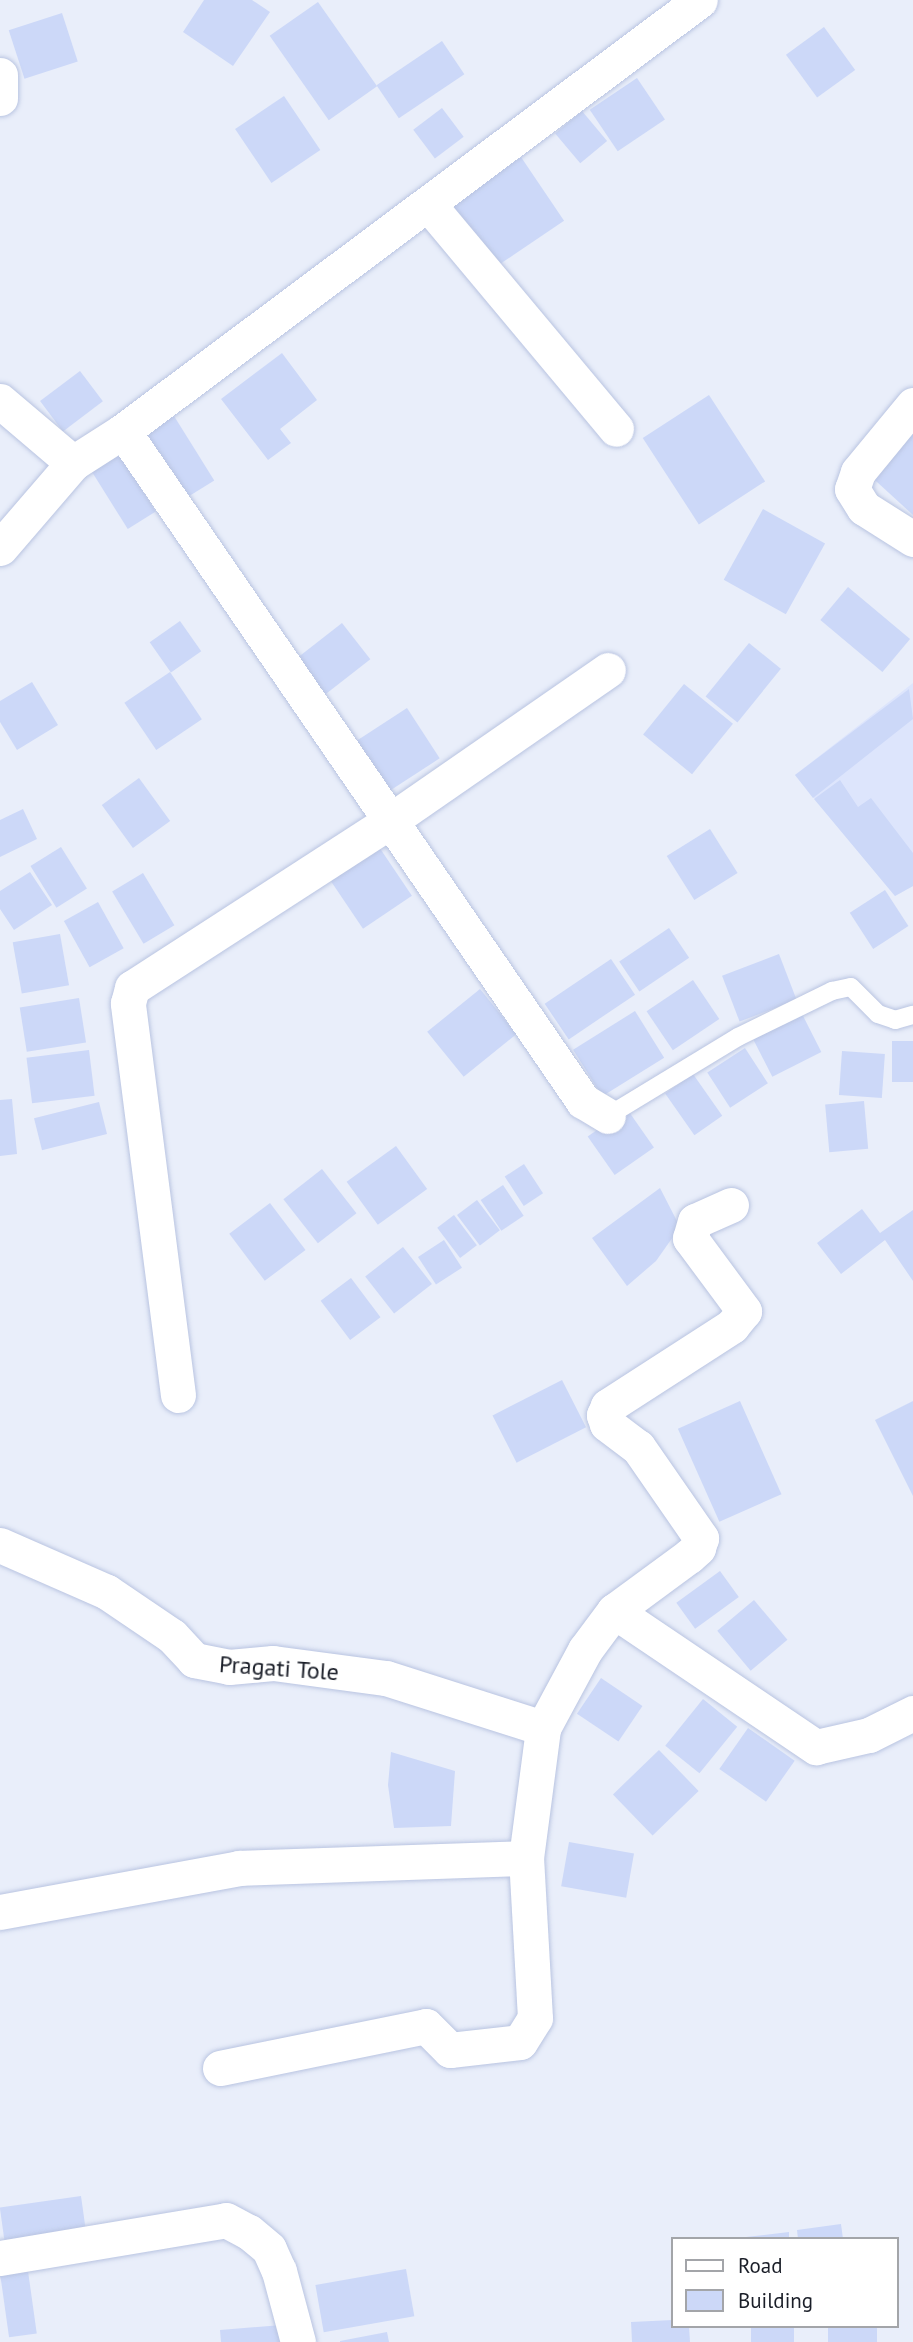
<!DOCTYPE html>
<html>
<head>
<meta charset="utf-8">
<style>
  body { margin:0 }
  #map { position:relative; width:913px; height:2342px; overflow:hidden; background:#e9eefa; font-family:"PT Sans",sans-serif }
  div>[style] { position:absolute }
  .built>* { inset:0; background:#dde5fc }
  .building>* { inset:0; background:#ccd8f8; transform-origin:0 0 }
  .roads { filter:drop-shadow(0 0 2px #b9c4e1) drop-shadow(0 0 2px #b9c4e1) }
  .service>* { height:18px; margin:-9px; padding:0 9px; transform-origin:9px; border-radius:9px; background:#fff }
  .minor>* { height:35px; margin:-17.5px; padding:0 17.5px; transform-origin:17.5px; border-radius:17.5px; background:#fff }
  span { translate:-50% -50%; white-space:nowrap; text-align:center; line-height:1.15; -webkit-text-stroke:5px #fff; paint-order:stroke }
  .street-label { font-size:24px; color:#1a1e28 }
  .legend { position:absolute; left:671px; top:2237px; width:228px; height:91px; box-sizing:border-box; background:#fff; border:2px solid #a3a5a9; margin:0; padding:9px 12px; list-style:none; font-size:21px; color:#1a1e28 }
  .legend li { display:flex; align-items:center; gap:14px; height:35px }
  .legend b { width:35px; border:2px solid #a3a5a9 }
</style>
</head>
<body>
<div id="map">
  <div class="built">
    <i style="clip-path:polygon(913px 683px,913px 886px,895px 896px,795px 775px)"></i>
  </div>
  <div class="building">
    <i style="clip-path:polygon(204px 0,252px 0,270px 12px,233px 66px,183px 32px)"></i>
    <i style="left:318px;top:2px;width:103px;height:59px;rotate:55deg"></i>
    <i style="left:62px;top:13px;width:51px;height:56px;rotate:72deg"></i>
    <i style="left:824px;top:27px;width:53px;height:47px;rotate:54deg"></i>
    <i style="left:442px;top:41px;width:40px;height:79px;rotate:56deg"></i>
    <i style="left:637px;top:78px;width:50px;height:57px;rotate:56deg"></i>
    <i style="left:284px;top:96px;width:65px;height:59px;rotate:56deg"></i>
    <i style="left:442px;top:108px;width:36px;height:36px;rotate:53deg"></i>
    <i style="left:582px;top:111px;width:39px;height:35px;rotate:50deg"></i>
    <i style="left:521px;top:157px;width:77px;height:86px;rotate:56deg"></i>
    <i style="clip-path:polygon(282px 353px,317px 400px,280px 429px,291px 443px,268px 460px,221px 399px)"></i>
    <i style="left:80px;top:371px;width:38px;height:50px;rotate:53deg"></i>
    <i style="left:709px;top:395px;width:103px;height:79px;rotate:57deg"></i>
    <i style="left:174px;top:416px;width:76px;height:39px;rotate:58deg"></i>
    <i style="clip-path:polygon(913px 419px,913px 515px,865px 471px)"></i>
    <i style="left:116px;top:448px;width:75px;height:33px;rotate:58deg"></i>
    <i style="left:763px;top:509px;width:71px;height:81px;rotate:29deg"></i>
    <i style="left:848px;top:587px;width:81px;height:43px;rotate:40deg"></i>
    <i style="left:180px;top:621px;width:37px;height:37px;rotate:55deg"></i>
    <i style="left:342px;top:623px;width:46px;height:65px;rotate:52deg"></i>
    <i style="left:749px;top:643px;width:41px;height:69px;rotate:39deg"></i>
    <i style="left:170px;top:672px;width:57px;height:55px;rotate:56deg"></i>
    <i style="clip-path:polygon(32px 682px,58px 725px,17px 750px,0 722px,0 701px)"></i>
    <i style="left:684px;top:684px;width:63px;height:65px;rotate:39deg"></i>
    <i style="clip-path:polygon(909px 689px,913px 719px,813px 798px,795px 775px)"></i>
    <i style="left:407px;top:708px;width:60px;height:71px;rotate:57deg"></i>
    <i style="left:139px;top:778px;width:53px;height:46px;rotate:54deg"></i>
    <i style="clip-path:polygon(840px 780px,858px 807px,871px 798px,913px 853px,913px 886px,895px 896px,814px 799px)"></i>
    <i style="clip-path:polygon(23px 809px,37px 839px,0 857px,0 820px)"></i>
    <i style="left:710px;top:829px;width:52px;height:51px;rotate:58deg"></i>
    <i style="left:375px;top:841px;width:66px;height:59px;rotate:56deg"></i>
    <i style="left:61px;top:847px;width:49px;height:36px;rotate:58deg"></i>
    <i style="clip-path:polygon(30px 872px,52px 905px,14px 930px,0 909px,0 891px)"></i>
    <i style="left:143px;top:873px;width:61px;height:36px;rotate:59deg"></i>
    <i style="left:885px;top:890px;width:43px;height:42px;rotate:57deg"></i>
    <i style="left:98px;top:902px;width:53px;height:39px;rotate:61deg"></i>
    <i style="left:669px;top:928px;width:36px;height:60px;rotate:56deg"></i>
    <i style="left:60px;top:934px;width:52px;height:48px;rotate:80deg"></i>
    <i style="left:779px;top:954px;width:49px;height:61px;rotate:69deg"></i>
    <i style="left:611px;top:959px;width:43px;height:80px;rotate:56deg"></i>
    <i style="left:693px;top:980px;width:47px;height:56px;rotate:56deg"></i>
    <i style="left:480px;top:989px;width:58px;height:68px;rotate:51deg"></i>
    <i style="left:79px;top:998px;width:45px;height:60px;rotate:81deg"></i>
    <i style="left:800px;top:1010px;width:47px;height:55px;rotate:63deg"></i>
    <i style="left:635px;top:1011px;width:55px;height:73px;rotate:58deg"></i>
    <i style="left:892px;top:1041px;width:21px;height:41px"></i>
    <i style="left:745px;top:1048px;width:42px;height:45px;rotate:57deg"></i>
    <i style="left:89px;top:1050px;width:46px;height:63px;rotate:83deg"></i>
    <i style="left:842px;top:1051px;width:43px;height:44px;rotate:4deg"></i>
    <i style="left:693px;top:1074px;width:51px;height:34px;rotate:55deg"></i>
    <i style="clip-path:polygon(12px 1099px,17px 1154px,0 1156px,0 1100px)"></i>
    <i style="left:864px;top:1101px;width:48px;height:39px;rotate:85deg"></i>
    <i style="left:99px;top:1102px;width:33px;height:67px;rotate:76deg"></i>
    <i style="left:627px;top:1109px;width:47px;height:48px;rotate:55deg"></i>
    <i style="left:396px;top:1146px;width:53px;height:61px;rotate:54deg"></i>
    <i style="left:524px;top:1164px;width:35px;height:23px;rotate:57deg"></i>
    <i style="left:322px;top:1169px;width:56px;height:49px;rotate:52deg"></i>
    <i style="left:503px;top:1185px;width:37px;height:27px;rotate:56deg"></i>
    <i style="clip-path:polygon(660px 1188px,680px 1227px,656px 1261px,627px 1286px,592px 1238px)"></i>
    <i style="left:477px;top:1200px;width:38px;height:25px;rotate:53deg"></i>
    <i style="left:270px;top:1203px;width:59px;height:51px;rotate:53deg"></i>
    <i style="clip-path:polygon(862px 1209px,880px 1233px,913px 1210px,913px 1281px,885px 1240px,841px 1274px,817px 1243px)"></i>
    <i style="left:454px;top:1215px;width:38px;height:21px;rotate:53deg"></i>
    <i style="left:444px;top:1240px;width:33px;height:31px;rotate:57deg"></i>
    <i style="left:403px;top:1247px;width:47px;height:48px;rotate:52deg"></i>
    <i style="left:351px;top:1278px;width:49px;height:38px;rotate:53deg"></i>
    <i style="left:562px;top:1380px;width:53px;height:78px;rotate:63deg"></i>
    <i style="left:740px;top:1401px;width:102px;height:68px;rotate:66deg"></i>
    <i style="clip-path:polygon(913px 1401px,913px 1496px,875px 1420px)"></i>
    <i style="left:720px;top:1571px;width:32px;height:54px;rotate:54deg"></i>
    <i style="left:754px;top:1600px;width:52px;height:48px;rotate:50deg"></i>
    <i style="left:601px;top:1678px;width:50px;height:43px;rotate:34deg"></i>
    <i style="left:703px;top:1699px;width:44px;height:60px;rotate:39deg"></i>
    <i style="left:748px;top:1728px;width:57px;height:50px;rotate:35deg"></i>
    <i style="left:659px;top:1750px;width:57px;height:64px;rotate:46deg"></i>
    <i style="clip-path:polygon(391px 1752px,455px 1771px,451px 1826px,394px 1828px,388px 1785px)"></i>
    <i style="left:569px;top:1842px;width:66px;height:45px;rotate:10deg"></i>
    <i style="left:81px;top:2196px;width:37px;height:82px;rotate:82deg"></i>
    <i style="clip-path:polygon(841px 2224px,843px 2239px,798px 2239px,797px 2230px)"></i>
    <i style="clip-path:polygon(789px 2232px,789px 2239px,746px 2239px,746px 2237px)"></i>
    <i style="left:406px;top:2269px;width:48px;height:92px;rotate:80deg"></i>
    <i style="left:28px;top:2271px;width:63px;height:28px;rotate:82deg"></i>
    <i style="clip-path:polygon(673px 2320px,673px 2326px,689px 2326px,690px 2342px,632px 2342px,631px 2322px)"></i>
    <i style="clip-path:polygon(282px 2325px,285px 2342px,221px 2342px,220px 2330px)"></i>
    <i style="left:751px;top:2326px;width:43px;height:16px"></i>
    <i style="left:828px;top:2326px;width:49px;height:16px"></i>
    <i style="clip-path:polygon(387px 2332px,389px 2342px,340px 2342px,340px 2341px)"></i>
  </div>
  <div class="roads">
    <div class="service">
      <i style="left:608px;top:1116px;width:152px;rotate:-31.3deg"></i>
      <i style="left:738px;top:1037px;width:105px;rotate:-26.1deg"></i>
      <i style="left:832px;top:991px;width:19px;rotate:-12deg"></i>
      <i style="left:851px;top:987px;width:38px;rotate:45deg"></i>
      <i style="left:878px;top:1014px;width:18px;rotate:19deg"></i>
      <i style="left:895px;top:1020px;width:19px;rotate:-16deg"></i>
    </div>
    <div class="minor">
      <i style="left:0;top:75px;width:23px;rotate:90deg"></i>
      <i style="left:428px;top:204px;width:293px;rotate:50.1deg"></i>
      <i style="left:0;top:401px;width:96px;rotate:40.3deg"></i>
      <i style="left:73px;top:463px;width:59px;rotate:-32.6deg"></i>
      <i style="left:123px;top:431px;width:720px;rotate:-36.76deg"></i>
      <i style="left:913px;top:405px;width:87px;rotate:129.4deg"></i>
      <i style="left:858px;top:472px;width:18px;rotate:109deg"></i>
      <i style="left:852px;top:489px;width:22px;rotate:58deg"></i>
      <i style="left:864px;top:508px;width:58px;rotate:32.3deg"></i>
      <i style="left:123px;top:431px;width:813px;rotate:55.53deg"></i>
      <i style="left:583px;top:1101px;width:29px;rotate:31deg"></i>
      <i style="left:0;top:548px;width:112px;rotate:-49.3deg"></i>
      <i style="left:731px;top:1205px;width:39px;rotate:156deg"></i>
      <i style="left:695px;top:1221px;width:18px;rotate:106deg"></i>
      <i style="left:690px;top:1238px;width:91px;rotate:53.5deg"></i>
      <i style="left:744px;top:1311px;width:19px;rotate:129deg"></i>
      <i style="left:732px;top:1326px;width:148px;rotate:147.2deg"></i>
      <i style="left:608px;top:1406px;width:10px;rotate:114deg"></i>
      <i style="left:604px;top:1415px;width:9px;rotate:72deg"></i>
      <i style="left:607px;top:1424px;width:39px;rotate:37deg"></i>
      <i style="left:638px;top:1447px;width:111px;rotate:55.3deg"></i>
      <i style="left:701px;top:1538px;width:10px;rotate:107deg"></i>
      <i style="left:698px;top:1548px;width:12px;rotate:138deg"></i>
      <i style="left:689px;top:1556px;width:93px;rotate:143.7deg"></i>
      <i style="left:614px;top:1611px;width:244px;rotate:34deg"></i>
      <i style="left:816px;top:1747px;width:54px;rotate:-12.8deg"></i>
      <i style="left:869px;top:1735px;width:49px;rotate:-26.6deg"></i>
      <i style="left:178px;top:1395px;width:395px;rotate:-97.3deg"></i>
      <i style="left:128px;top:1003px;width:16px;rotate:-75deg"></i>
      <i style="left:132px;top:988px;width:307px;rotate:-32.9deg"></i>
      <i style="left:390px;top:821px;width:265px;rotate:-34.7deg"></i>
      <i style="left:0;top:1545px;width:117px;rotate:23.7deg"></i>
      <i style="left:107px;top:1592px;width:78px;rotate:34.1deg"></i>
      <i style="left:172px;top:1636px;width:33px;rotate:47deg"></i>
      <i style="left:194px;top:1660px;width:36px;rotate:11deg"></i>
      <i style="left:229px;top:1667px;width:44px;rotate:-5.2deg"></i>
      <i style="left:273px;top:1663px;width:114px;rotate:7.6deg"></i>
      <i style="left:386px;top:1678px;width:165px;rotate:17.7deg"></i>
      <i style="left:0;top:1912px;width:243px;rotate:-10.4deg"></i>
      <i style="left:239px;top:1868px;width:287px;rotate:-2deg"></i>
      <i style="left:526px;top:1858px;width:131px;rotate:-82.5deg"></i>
      <i style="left:543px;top:1728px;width:89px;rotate:-61.7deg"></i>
      <i style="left:585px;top:1650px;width:49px;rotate:-53.4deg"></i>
      <i style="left:220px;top:2068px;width:210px;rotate:-11.5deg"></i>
      <i style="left:426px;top:2026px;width:34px;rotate:45deg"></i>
      <i style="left:450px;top:2050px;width:70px;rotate:-6.5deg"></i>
      <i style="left:520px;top:2042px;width:28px;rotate:-58deg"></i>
      <i style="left:535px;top:2018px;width:160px;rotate:-93.2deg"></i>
      <i style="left:0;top:2258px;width:229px;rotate:-9.5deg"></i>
      <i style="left:226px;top:2220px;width:26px;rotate:28deg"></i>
      <i style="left:249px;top:2232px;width:26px;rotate:40deg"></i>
      <i style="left:269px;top:2249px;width:24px;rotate:66deg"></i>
      <i style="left:279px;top:2271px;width:73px;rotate:75deg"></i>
    </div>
  </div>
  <div class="street-label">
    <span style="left:279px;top:1668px;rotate:4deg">Pragati Tole</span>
  </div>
  <ul class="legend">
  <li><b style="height:9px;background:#fff"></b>Road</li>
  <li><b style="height:19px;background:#ccd8f8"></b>Building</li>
  </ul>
</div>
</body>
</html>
